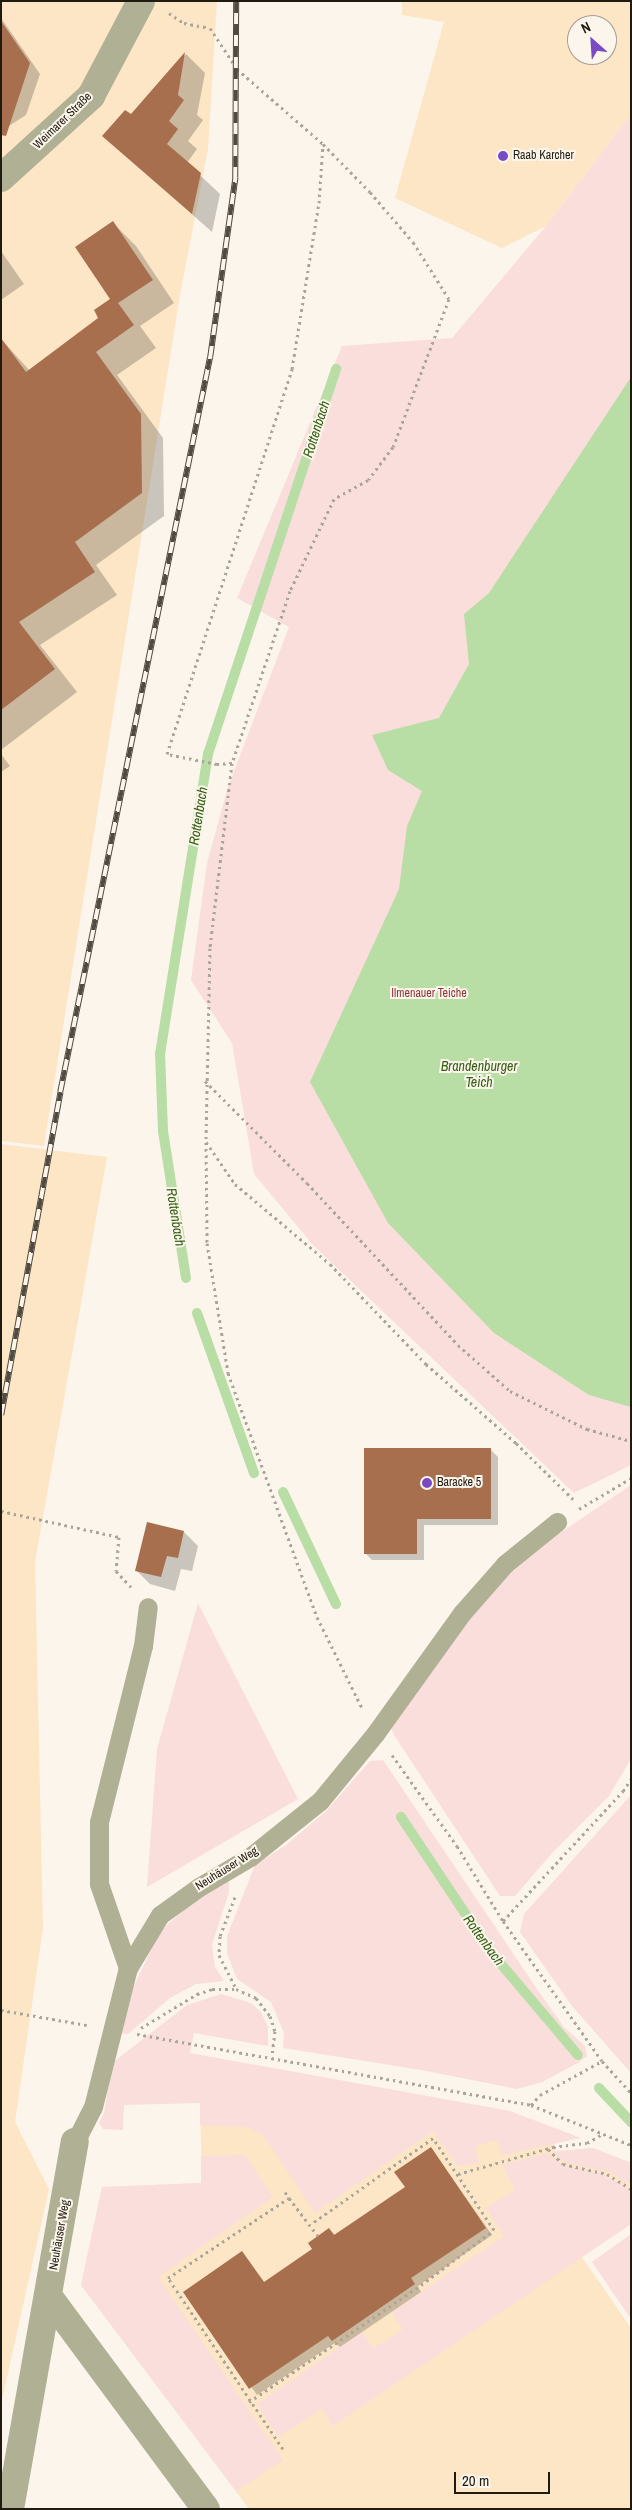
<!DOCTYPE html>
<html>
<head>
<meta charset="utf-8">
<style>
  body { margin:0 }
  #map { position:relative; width:632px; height:2510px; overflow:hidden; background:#fcf5eb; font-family:"Archivo Narrow",sans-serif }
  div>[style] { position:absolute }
  .built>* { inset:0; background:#fce6c6 }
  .green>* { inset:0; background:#f9dedc }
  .water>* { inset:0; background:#b8dda5 }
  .shadow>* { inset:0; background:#0003 }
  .stream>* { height:10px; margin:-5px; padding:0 5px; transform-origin:5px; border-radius:5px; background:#b8dda5 }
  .building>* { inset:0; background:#a86f4f }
  .path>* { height:3px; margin-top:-1.5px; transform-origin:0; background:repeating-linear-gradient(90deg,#aba49a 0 2.5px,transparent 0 6.5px) }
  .lane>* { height:19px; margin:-9.5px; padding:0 9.5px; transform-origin:9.5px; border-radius:9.5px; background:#b0b094 }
  .street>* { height:28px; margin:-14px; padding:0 14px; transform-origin:14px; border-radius:14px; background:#b0b094 }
  .rail>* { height:5.5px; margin-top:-2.75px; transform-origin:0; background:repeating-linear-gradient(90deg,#fcf5eb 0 11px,#504a40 0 22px); box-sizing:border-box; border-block:1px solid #504a40 }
  .dots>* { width:14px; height:14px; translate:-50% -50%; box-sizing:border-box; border:2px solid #fcf5eb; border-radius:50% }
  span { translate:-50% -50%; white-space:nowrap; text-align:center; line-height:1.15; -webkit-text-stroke:4px #fcf5eb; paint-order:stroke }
  .street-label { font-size:12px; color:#201b11 }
  .poi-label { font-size:12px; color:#201b11 }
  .left { translate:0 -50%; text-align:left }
  .park-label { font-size:12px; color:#8b3737 }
  .water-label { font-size:14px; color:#336013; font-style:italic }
  .frame { position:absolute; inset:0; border:2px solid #201b11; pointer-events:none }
  .north { position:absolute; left:567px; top:15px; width:50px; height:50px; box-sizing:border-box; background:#fcf5eb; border:1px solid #a49e94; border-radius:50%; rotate:334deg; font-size:14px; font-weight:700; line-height:20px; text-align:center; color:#201b11 }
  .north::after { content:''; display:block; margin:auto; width:18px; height:22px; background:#794ac3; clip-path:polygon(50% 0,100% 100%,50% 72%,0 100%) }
  .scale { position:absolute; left:454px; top:2472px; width:96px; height:22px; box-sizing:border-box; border:2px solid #201b11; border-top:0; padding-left:6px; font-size:15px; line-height:18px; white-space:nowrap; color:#201b11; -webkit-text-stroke:4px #fcf5eb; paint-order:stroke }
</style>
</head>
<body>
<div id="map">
  <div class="built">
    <i style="clip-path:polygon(1px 1px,217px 1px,208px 149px,180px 295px,44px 1146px,1px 1141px)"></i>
    <i style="clip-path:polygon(evenodd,402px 1px,631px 1px,631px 114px,546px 226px,502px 248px,395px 198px,444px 22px,402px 15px,402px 1px,577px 25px,607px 25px,607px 55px,577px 55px,577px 25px)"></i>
    <i style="clip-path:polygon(1px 1144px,107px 1157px,35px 1562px,43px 1928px,15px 2122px,49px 2189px,1px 2404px)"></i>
    <i style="clip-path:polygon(200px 2103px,553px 2142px,556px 2151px,593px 2148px,631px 2163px,631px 2224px,582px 2257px,631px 2328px,631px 2509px,249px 2509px,81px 2285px,102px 2187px,202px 2183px)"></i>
  </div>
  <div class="green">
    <i style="clip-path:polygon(631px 114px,631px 1465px,574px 1493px,313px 1245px,254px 1174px,232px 1043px,191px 980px,207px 863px,228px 787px,289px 627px,237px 598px,342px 346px,452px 338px,546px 226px)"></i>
    <i style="clip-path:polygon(631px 1485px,631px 1759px,609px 1796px,553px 1852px,515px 1896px,500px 1896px,394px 1735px,389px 1723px,459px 1627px,511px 1573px,557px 1535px)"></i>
    <i style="clip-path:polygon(198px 1603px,298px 1799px,147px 1887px,157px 1749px)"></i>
    <i style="clip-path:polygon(383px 1760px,537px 1989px,564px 2027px,585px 2046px,587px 2056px,578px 2063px,542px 2082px,517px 2089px,421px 2070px,283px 2048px,284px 2033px,271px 2002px,237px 1979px,227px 1953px,227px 1936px,255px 1865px,286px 1845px,326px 1811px,370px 1761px)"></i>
    <i style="clip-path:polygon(631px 1795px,631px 2073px,572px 2006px,520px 1932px,524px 1914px)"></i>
    <i style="clip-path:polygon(229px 1881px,229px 1892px,212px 1945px,215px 1967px,224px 1981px,196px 1984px,170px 1998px,128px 2034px,118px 2033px,132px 1990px,160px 1931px,200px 1896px)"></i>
    <i style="clip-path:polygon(221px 1994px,251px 2003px,261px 2012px,268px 2027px,268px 2046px,194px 2033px,190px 2053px,510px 2111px,581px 2138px,502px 2155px,497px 2140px,475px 2146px,479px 2162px,461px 2166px,456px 2164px,433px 2131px,315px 2213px,263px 2135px,247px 2127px,200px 2125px,200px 2103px,124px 2105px,123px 2130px,103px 2129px,99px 2123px,104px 2113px,112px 2063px,187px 2005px)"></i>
    <i style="clip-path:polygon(593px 2148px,631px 2163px,631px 2186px,610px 2172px,566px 2163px,551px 2152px)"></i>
    <i style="clip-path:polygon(547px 2153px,563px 2165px,600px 2173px,623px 2185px,631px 2191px,631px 2224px,333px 2426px,322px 2409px,278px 2437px,257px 2404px,362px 2332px,373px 2348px,403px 2330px,392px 2312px,504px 2236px,486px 2208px,515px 2190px,502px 2165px)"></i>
    <i style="clip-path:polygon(245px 2155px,273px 2197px,158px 2277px,283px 2460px,236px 2491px,81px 2285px,102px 2187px,201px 2183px,201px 2156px)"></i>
    <i style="clip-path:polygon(631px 2234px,631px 2319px,592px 2262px)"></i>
  </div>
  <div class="water">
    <i style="clip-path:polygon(631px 377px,631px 1407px,589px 1395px,494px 1333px,388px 1223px,310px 1082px,399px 889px,407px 826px,422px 791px,388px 770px,372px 735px,439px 718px,469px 664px,464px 614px,489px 593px)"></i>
  </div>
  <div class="shadow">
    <i style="clip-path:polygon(1px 18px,40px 74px,26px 115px,1px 131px)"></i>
    <i style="clip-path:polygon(186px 54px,205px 73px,197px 115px,203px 120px,188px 141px,197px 149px,187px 163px,220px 194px,212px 232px,104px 136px,131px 115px)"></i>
    <i style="clip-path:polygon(113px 223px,136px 246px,174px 303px,140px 326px,156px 348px,117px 375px,163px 438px,164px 516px,96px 565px,117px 595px,40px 645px,77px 692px,1px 750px,1px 339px,30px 371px,100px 318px,112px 300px)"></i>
    <i style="clip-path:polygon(1px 251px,24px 284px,1px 300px)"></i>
    <i style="clip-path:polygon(1px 754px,10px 766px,1px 772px)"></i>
    <i style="clip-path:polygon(490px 1449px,498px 1457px,498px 1525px,424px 1525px,424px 1560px,372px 1560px,365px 1553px)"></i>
    <i style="clip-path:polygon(184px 1532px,198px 1546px,192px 1571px,181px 1569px,175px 1591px,150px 1584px,136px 1570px)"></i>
    <i style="clip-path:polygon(431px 2148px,492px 2235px,418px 2286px,421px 2292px,340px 2347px,335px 2343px,257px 2395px,185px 2292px,242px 2253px,265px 2283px,314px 2250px,329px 2229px,336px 2236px,406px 2187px)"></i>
  </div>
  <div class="stream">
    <i style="left:186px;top:1278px;width:149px;rotate:-98.9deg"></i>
    <i style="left:163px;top:1131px;width:77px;rotate:-92.2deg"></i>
    <i style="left:160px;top:1054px;width:304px;rotate:-80.9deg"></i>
    <i style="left:208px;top:754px;width:406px;rotate:-71.6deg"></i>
    <i style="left:197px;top:1313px;width:170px;rotate:70.4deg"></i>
    <i style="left:283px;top:1492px;width:124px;rotate:64.7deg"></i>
    <i style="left:401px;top:1817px;width:161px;rotate:56.4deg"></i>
    <i style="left:490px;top:1951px;width:136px;rotate:49.8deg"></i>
    <i style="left:599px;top:2088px;width:47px;rotate:46.7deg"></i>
  </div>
  <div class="building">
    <i style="clip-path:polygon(1px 21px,30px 63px,6px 136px,1px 135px)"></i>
    <i style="clip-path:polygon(185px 52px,178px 95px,184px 100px,169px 121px,178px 129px,167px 144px,201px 173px,192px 214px,102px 136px,125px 110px,131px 114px)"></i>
    <i style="clip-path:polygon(113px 221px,153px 280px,118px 303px,134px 325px,96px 352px,141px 414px,142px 493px,75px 542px,95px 572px,19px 622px,55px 669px,1px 710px,1px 338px,26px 372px,98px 318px,94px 310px,110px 299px,75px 247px)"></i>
    <i style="clip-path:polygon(364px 1448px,491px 1448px,491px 1519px,417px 1519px,417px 1554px,364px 1554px)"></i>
    <i style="clip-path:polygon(147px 1522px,184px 1531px,178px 1558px,167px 1556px,161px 1577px,135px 1571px)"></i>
    <i style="clip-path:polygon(431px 2147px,486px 2228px,411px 2278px,415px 2284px,332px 2341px,328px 2336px,249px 2389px,183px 2292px,242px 2251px,264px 2282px,312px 2249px,308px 2243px,329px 2228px,334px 2235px,405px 2187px,394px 2172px)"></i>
  </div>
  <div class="path">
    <i style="left:169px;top:13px;width:18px;rotate:34deg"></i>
    <i style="left:184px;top:23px;width:26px;rotate:11deg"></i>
    <i style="left:210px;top:28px;width:49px;rotate:56.6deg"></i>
    <i style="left:237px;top:69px;width:114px;rotate:41.1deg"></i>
    <i style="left:323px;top:144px;width:67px;rotate:45.6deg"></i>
    <i style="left:370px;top:192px;width:66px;rotate:49.3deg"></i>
    <i style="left:413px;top:242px;width:67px;rotate:57.7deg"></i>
    <i style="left:449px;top:299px;width:158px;rotate:110.7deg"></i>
    <i style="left:393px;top:447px;width:41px;rotate:127.1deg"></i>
    <i style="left:368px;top:480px;width:39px;rotate:151deg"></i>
    <i style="left:334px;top:499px;width:102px;rotate:115.6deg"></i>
    <i style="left:290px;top:591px;width:182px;rotate:108.6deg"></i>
    <i style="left:232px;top:763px;width:186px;rotate:96.8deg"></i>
    <i style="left:210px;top:948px;width:194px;rotate:91.2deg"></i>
    <i style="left:206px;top:1142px;width:51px;rotate:55.4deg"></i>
    <i style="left:235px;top:1184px;width:124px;rotate:40.1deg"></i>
    <i style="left:330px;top:1264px;width:139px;rotate:46.2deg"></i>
    <i style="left:426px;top:1364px;width:120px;rotate:41.3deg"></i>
    <i style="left:516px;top:1443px;width:80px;rotate:44.5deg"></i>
    <i style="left:232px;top:763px;width:15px;rotate:176deg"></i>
    <i style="left:217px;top:764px;width:51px;rotate:-168.7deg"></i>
    <i style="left:167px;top:754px;width:405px;rotate:-72deg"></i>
    <i style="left:292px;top:369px;width:168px;rotate:-80.8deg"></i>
    <i style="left:319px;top:203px;width:59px;rotate:-86.1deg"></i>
    <i style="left:205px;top:1081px;width:144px;rotate:45deg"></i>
    <i style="left:307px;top:1183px;width:221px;rotate:47deg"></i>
    <i style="left:458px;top:1345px;width:69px;rotate:41.5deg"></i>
    <i style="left:510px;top:1391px;width:86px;rotate:26.3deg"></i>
    <i style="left:587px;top:1429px;width:46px;rotate:15.3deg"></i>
    <i style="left:206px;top:1142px;width:101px;rotate:89.4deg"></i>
    <i style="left:207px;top:1243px;width:132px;rotate:80.8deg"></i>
    <i style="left:228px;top:1373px;width:260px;rotate:70deg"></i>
    <i style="left:317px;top:1617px;width:102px;rotate:63.7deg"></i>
    <i style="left:579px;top:1509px;width:61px;rotate:-30.8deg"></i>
    <i style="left:1px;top:1511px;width:121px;rotate:12.4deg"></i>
    <i style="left:119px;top:1537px;width:34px;rotate:95deg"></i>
    <i style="left:116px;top:1571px;width:22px;rotate:47deg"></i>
    <i style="left:392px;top:1755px;width:112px;rotate:54.5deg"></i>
    <i style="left:457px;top:1846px;width:88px;rotate:58.5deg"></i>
    <i style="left:503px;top:1921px;width:171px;rotate:54.7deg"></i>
    <i style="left:602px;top:2061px;width:43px;rotate:47.8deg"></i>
    <i style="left:235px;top:1897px;width:42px;rotate:111deg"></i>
    <i style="left:220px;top:1936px;width:19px;rotate:93deg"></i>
    <i style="left:219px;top:1955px;width:38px;rotate:63deg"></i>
    <i style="left:503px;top:1921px;width:177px;rotate:-47.3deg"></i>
    <i style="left:623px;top:1791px;width:14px;rotate:-56deg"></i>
    <i style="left:1px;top:2010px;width:87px;rotate:9.9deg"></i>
    <i style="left:141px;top:2028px;width:66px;rotate:-31.3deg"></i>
    <i style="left:197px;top:1994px;width:16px;rotate:-18deg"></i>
    <i style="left:212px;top:1989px;width:24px"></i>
    <i style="left:236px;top:1989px;width:22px;rotate:24deg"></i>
    <i style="left:256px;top:1998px;width:23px;rotate:52deg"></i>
    <i style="left:270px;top:2016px;width:16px;rotate:72deg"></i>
    <i style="left:275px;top:2031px;width:26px;rotate:97deg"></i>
    <i style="left:137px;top:2034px;width:400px;rotate:10.2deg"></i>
    <i style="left:531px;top:2105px;width:108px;rotate:21.8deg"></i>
    <i style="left:531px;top:2105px;width:13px;rotate:-48deg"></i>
    <i style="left:540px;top:2095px;width:71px;rotate:-28.7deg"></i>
    <i style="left:548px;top:2149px;width:21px;rotate:45deg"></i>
    <i style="left:563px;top:2164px;width:45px;rotate:12.8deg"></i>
    <i style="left:607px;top:2174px;width:28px;rotate:32deg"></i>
    <i style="left:458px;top:2174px;width:99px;rotate:-15.9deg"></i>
    <i style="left:553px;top:2147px;width:34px;rotate:-7deg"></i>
    <i style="left:587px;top:2143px;width:16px;rotate:-30deg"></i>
    <i style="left:285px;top:2192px;width:7px;rotate:56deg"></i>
    <i style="left:249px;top:2402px;width:208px;rotate:-34.2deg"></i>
    <i style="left:421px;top:2285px;width:91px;rotate:-37deg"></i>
    <i style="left:494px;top:2230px;width:110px;rotate:-123.5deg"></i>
    <i style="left:433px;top:2138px;width:149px;rotate:144.8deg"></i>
    <i style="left:283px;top:2449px;width:206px;rotate:-123.9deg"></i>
    <i style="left:168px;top:2278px;width:145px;rotate:-33.5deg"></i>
    <i style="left:289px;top:2198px;width:48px;rotate:52.7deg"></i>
  </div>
  <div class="lane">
    <i style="left:128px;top:1968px;width:89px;rotate:-109deg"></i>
    <i style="left:99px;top:1884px;width:62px;rotate:-90deg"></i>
    <i style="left:99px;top:1822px;width:181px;rotate:-76deg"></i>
    <i style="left:143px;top:1646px;width:39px;rotate:-83deg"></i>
    <i style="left:75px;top:2142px;width:39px;rotate:-63deg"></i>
    <i style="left:93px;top:2107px;width:143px;rotate:-75.9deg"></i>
    <i style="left:128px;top:1968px;width:62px;rotate:-58.9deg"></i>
    <i style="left:160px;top:1915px;width:48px;rotate:-35.7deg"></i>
    <i style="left:199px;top:1887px;width:59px;rotate:-30.5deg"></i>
    <i style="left:250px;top:1857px;width:90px;rotate:-38.7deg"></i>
    <i style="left:320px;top:1801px;width:87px;rotate:-50.6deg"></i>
    <i style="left:375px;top:1734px;width:149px;rotate:-54.3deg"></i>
    <i style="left:462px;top:1613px;width:65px;rotate:-48.7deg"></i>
    <i style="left:505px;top:1564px;width:67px;rotate:-38.9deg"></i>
  </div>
  <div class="street">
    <i style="left:1px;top:178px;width:122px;rotate:-42.3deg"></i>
    <i style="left:91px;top:96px;width:107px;rotate:-62.2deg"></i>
    <i style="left:49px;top:2297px;width:264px;rotate:53.5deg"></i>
    <i style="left:10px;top:2509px;width:373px;rotate:-80deg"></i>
  </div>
  <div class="rail">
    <i style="left:1px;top:1415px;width:328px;rotate:-79.6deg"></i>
    <i style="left:60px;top:1092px;width:750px;rotate:-78.47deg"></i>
    <i style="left:210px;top:357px;width:181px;rotate:-82deg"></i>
    <i style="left:235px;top:178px;width:177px;rotate:-89.7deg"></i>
  </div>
  <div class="dots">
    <i style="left:503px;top:156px;background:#794ac3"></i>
    <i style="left:427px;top:1483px;background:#794ac3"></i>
  </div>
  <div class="street-label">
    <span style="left:63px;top:121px;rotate:-44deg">Weimarer Straße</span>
    <span style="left:227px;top:1869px;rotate:-32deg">Neuhäuser Weg</span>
    <span style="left:60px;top:2235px;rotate:-80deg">Neuhäuser Weg</span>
  </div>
  <div class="poi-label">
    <span class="left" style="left:513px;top:156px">Raab Karcher</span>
    <span class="left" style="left:437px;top:1483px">Baracke 5</span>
  </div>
  <div class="park-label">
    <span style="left:429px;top:994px">Ilmenauer Teiche</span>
  </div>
  <div class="water-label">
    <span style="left:316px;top:429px;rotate:-72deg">Rottenbach</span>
    <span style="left:198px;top:816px;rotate:-81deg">Rottenbach</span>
    <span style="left:479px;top:1074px">Brandenburger<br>Teich</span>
    <span style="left:176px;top:1217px;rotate:81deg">Rottenbach</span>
    <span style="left:484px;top:1940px;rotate:54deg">Rottenbach</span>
  </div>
  <div class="frame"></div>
  <div class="north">N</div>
  <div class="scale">20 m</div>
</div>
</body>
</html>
